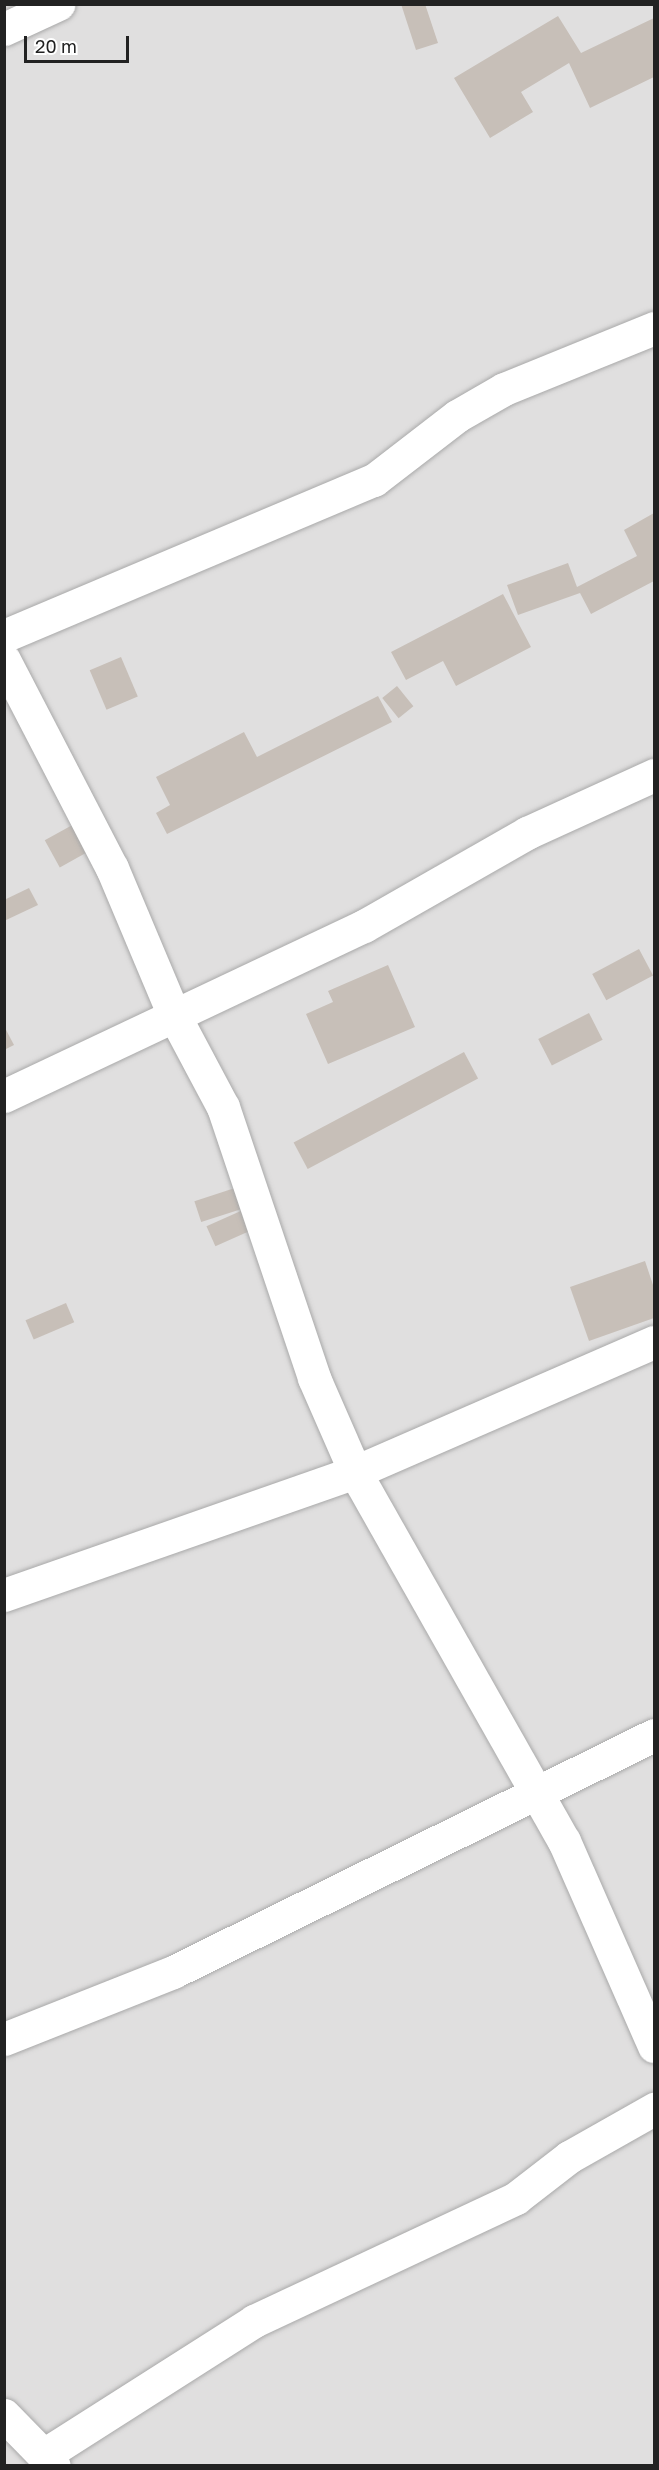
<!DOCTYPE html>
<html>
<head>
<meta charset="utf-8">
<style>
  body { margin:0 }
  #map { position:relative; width:659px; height:2470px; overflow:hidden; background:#f2efe9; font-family:"Golos Text",sans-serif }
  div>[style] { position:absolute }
  .residential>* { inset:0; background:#e0dfdf; transform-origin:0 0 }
  .building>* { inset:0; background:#c7bfb8; transform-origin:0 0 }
  .roads { filter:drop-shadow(0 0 2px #a9a9a9) drop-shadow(0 0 2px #a9a9a9) }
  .minor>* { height:33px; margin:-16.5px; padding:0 16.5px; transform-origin:16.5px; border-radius:16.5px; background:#fff }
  span { translate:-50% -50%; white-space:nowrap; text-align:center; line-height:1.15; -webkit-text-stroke:4.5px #fff; paint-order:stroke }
  .frame { position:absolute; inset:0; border:6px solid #222; pointer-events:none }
  .scale { position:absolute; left:24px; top:36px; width:105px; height:27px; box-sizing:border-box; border:3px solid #222; border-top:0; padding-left:8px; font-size:18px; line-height:21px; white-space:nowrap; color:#222; -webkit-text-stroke:4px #fff; paint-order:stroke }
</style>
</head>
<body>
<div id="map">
  <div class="residential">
    <i style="left:5px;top:5px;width:649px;height:2460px"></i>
  </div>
  <div class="building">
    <i style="clip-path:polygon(401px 4px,425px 4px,438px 43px,416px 50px)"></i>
    <i style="clip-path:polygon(558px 16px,581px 53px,654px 18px,654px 77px,590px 108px,569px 63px,521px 92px,533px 112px,490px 138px,454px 78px)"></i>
    <i style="clip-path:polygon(654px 513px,654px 581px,591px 614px,580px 593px,518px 615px,507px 585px,568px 563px,577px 587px,637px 556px,624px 530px)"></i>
    <i style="clip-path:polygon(503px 594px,531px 647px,456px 686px,443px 661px,406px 680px,391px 652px)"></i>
    <i style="left:121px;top:657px;width:43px;height:34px;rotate:67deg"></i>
    <i style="left:397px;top:686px;width:26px;height:19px;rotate:51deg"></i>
    <i style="clip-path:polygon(378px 696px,392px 722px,167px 834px,156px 813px,170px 805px,156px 777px,244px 732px,257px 757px)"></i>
    <i style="left:85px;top:818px;width:31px;height:46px;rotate:61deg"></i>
    <i style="clip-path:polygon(29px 888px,38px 905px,4px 921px,4px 900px)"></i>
    <i style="left:639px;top:949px;width:30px;height:53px;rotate:62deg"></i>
    <i style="clip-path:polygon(388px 965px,415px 1027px,328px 1064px,306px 1014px,333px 1002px,328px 991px)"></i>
    <i style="left:589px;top:1013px;width:30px;height:57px;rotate:63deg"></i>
    <i style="clip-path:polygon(4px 1026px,14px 1045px,4px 1050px)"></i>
    <i style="left:464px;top:1052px;width:30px;height:193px;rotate:62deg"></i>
    <i style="left:241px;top:1186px;width:22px;height:49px;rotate:72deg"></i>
    <i style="left:243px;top:1210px;width:22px;height:40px;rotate:66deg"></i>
    <i style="clip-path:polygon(645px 1261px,654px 1288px,654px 1318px,589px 1341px,570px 1287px)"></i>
    <i style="left:66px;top:1303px;width:21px;height:44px;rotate:67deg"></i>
  </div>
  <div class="roads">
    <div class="minor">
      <i style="left:4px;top:29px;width:60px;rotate:-24.8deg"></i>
      <i style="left:4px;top:636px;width:402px;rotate:-22.9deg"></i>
      <i style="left:374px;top:480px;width:105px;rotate:-37.6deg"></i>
      <i style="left:457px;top:416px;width:54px;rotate:-29.9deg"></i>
      <i style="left:504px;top:389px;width:162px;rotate:-22.1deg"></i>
      <i style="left:4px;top:660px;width:234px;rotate:62.6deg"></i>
      <i style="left:112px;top:868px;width:157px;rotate:67.2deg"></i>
      <i style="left:173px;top:1013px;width:106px;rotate:62deg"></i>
      <i style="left:223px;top:1107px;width:286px;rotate:71.4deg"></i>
      <i style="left:314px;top:1378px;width:103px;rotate:66.4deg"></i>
      <i style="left:355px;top:1472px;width:424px;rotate:60.5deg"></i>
      <i style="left:564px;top:1841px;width:224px;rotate:66.3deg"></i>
      <i style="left:4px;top:1096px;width:398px;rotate:-25.3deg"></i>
      <i style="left:364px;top:926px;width:188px;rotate:-29.7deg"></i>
      <i style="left:527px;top:833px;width:140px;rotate:-24.5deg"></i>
      <i style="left:4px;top:1595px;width:372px;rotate:-19.3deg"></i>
      <i style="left:355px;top:1472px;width:326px;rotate:-23.5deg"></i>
      <i style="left:4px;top:2039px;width:182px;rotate:-21.6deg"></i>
      <i style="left:173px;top:1972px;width:536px;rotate:-26.23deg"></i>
      <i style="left:4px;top:2415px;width:71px;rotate:45.6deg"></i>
      <i style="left:47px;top:2453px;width:246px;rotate:-32.5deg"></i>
      <i style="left:254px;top:2321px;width:289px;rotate:-25.1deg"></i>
      <i style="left:516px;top:2198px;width:67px;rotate:-37.7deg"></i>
      <i style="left:569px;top:2157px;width:98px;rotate:-29.5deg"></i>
    </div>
  </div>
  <div class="frame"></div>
  <div class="scale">20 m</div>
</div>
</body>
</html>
